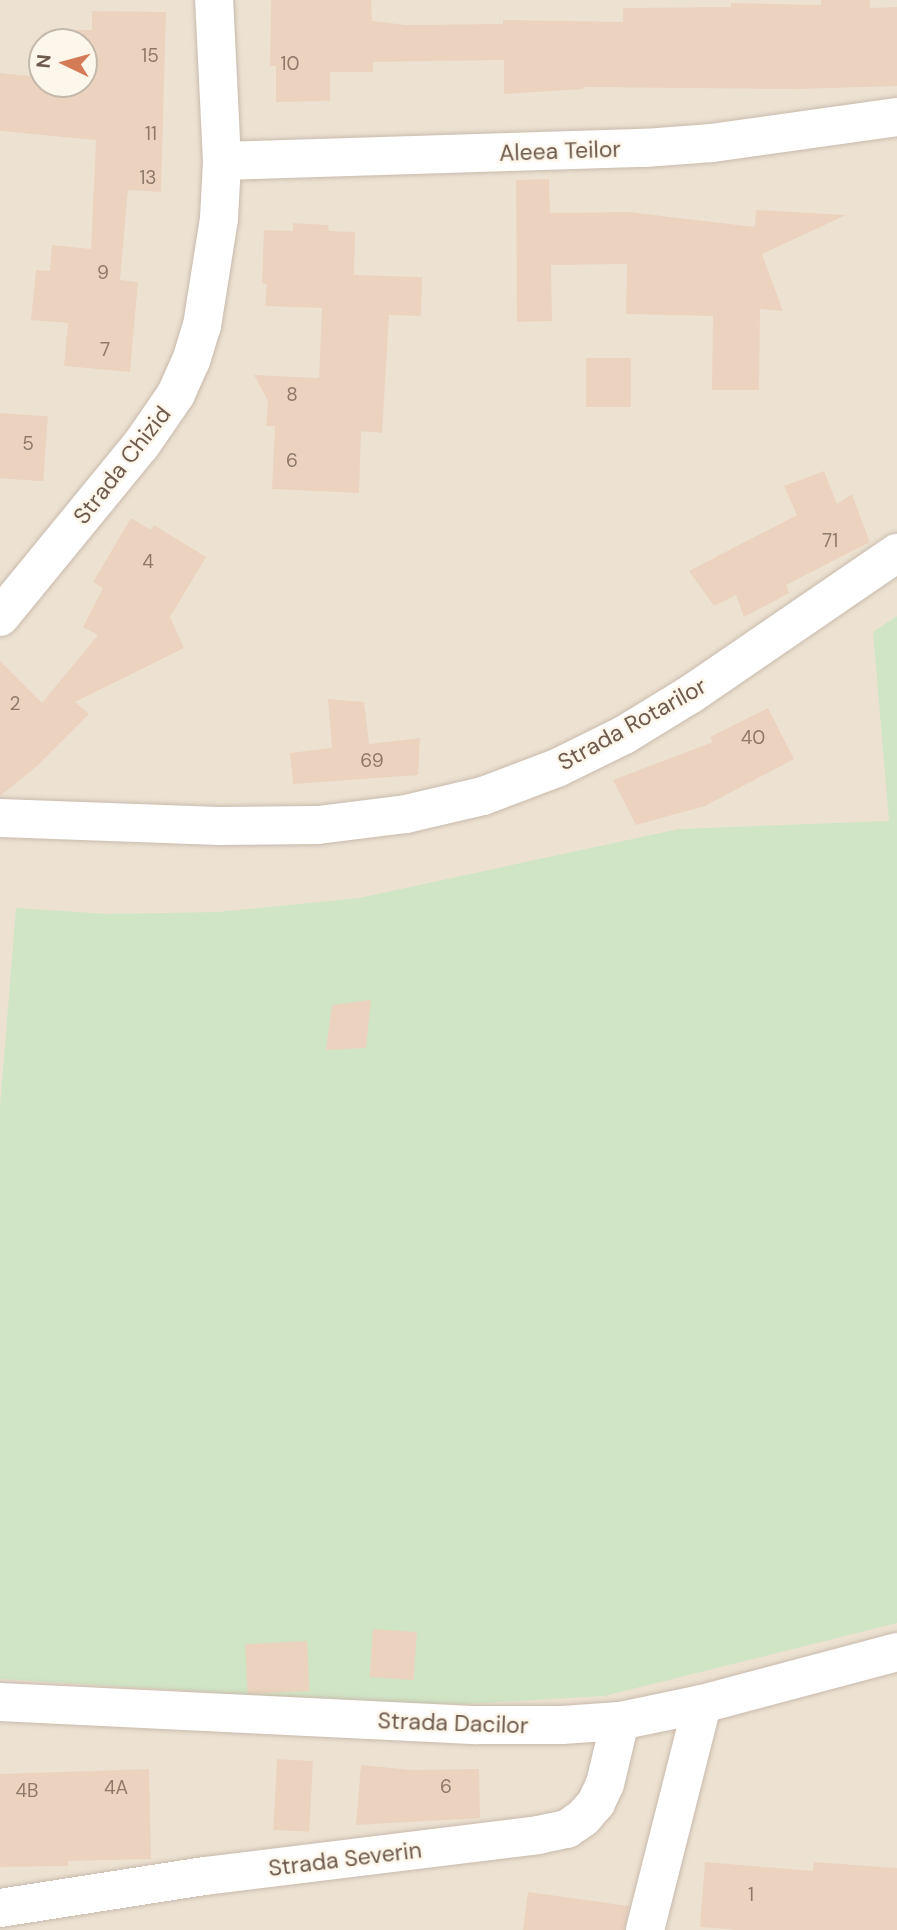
<!DOCTYPE html>
<html>
<head>
<meta charset="utf-8">
<style>
  body { margin:0 }
  #map { position:relative; width:897px; height:1930px; overflow:hidden; background:#f9f2e4; font-family:"DM Sans",sans-serif }
  div>[style] { position:absolute }
  .residential>* { inset:0; background:#ede2d2 }
  .green>* { inset:0; background:#d0e5c5 }
  .building>* { inset:0; background:#ebd3bf; transform-origin:0 0 }
  .roads { filter:drop-shadow(0 0 2px #c9baac) drop-shadow(0 0 2px #c9baac) }
  .minor>* { height:38px; margin:-19px; padding:0 19px; transform-origin:19px; border-radius:19px; background:#fff }
  span { translate:-50% -50%; white-space:nowrap; text-align:center; line-height:1.15; -webkit-text-stroke:5px #fdf6ea; paint-order:stroke }
  .number-label { font-size:19px; color:#8e796a }
  .number-label span { -webkit-text-stroke-width:0 }
  .street-label { font-size:23px; color:#6f5b4d }
  .north { position:absolute; left:28px; top:28px; width:70px; height:70px; box-sizing:border-box; background:#fdf6ea; border:2px solid #c4b8ab; border-radius:50%; rotate:275deg; font-size:19px; font-weight:700; line-height:28px; text-align:center; color:#6f5b4d }
  .north::after { content:''; display:block; margin:auto; width:24px; height:32px; background:#d57b58; clip-path:polygon(50% 0,100% 100%,50% 72%,0 100%) }
</style>
</head>
<body>
<div id="map">
  <div class="residential">
    <i style="clip-path:polygon(evenodd,0 0,897px 0,897px 1930px,0 1930px,0 0,42px 42px,84px 42px,84px 84px,42px 84px,42px 42px)"></i>
  </div>
  <div class="green">
    <i style="clip-path:polygon(897px 616px,897px 1623px,604px 1696px,464px 1704px,352px 1701px,0 1679px,0 1107px,16px 908px,109px 914px,218px 912px,359px 898px,679px 829px,889px 821px,873px 632px)"></i>
  </div>
  <div class="building">
    <i style="clip-path:polygon(271px 0,371px 0,372px 21px,406px 25px,503px 24px,503px 20px,623px 22px,623px 8px,731px 7px,731px 3px,821px 5px,821px 0,870px 0,870px 8px,897px 7px,897px 86px,799px 89px,583px 87px,583px 89px,504px 94px,504px 60px,373px 62px,373px 72px,330px 72px,330px 101px,276px 102px,276px 66px,270px 66px)"></i>
    <i style="clip-path:polygon(92px 11px,166px 12px,161px 192px,128px 190px,120px 280px,138px 282px,130px 372px,64px 366px,68px 323px,31px 320px,36px 270px,50px 271px,52px 245px,91px 249px,96px 140px,0 131px,0 73px,42px 77px,42px 84px,84px 84px,84px 42px,76px 42px,76px 30px,92px 30px)"></i>
    <i style="clip-path:polygon(549px 179px,550px 213px,628px 212px,755px 227px,756px 210px,846px 215px,762px 254px,783px 311px,760px 309px,759px 390px,712px 390px,713px 316px,626px 314px,627px 264px,551px 265px,552px 321px,517px 322px,516px 180px)"></i>
    <i style="clip-path:polygon(293px 223px,328px 225px,329px 231px,355px 232px,354px 275px,422px 277px,421px 316px,389px 315px,382px 433px,361px 431px,359px 493px,272px 489px,275px 426px,266px 426px,268px 401px,254px 375px,319px 378px,322px 308px,265px 306px,267px 284px,262px 283px,264px 230px,293px 231px)"></i>
    <i style="left:586px;top:358px;width:45px;height:49px"></i>
    <i style="left:0;top:413px;width:48px;height:65px;rotate:4deg"></i>
    <i style="clip-path:polygon(824px 471px,837px 504px,852px 494px,870px 542px,786px 585px,789px 593px,744px 617px,736px 595px,714px 606px,689px 571px,797px 515px,784px 486px)"></i>
    <i style="clip-path:polygon(131px 518px,151px 530px,154px 525px,206px 557px,170px 617px,184px 648px,75px 702px,89px 714px,37px 766px,0 796px,0 661px,42px 703px,98px 635px,83px 627px,103px 588px,93px 582px)"></i>
    <i style="clip-path:polygon(328px 699px,364px 702px,369px 744px,420px 738px,418px 775px,293px 784px,290px 753px,332px 748px)"></i>
    <i style="clip-path:polygon(768px 708px,794px 759px,705px 806px,636px 825px,613px 780px,713px 742px,710px 737px)"></i>
    <i style="clip-path:polygon(371px 1000px,366px 1048px,326px 1050px,332px 1005px)"></i>
    <i style="left:373px;top:1629px;width:44px;height:48px;rotate:4deg"></i>
    <i style="left:307px;top:1641px;width:50px;height:62px;rotate:87deg"></i>
    <i style="left:277px;top:1759px;width:36px;height:71px;rotate:3deg"></i>
    <i style="clip-path:polygon(361px 1765px,412px 1770px,479px 1769px,480px 1818px,356px 1825px)"></i>
    <i style="clip-path:polygon(149px 1769px,151px 1859px,68px 1861px,68px 1866px,0 1867px,0 1774px)"></i>
    <i style="clip-path:polygon(705px 1862px,813px 1871px,814px 1862px,897px 1868px,897px 1930px,738px 1930px,700px 1927px)"></i>
    <i style="clip-path:polygon(528px 1892px,629px 1906px,624px 1930px,523px 1930px)"></i>
  </div>
  <div class="roads">
    <div class="minor">
      <i style="left:222px;top:161px;width:423px;rotate:-1.8deg"></i>
      <i style="left:645px;top:148px;width:67px;rotate:-4.3deg"></i>
      <i style="left:712px;top:143px;width:187px;rotate:-8deg"></i>
      <i style="left:0;top:617px;width:222px;rotate:-50.7deg"></i>
      <i style="left:141px;top:445px;width:62px;rotate:-55.5deg"></i>
      <i style="left:176px;top:394px;width:36px;rotate:-66deg"></i>
      <i style="left:191px;top:361px;width:37px;rotate:-73deg"></i>
      <i style="left:202px;top:326px;width:108px;rotate:-81deg"></i>
      <i style="left:219px;top:219px;width:58px;rotate:-87deg"></i>
      <i style="left:222px;top:161px;width:161px;rotate:-92.8deg"></i>
      <i style="left:0;top:818px;width:219px;rotate:2.1deg"></i>
      <i style="left:219px;top:826px;width:99px;rotate:-0.6deg"></i>
      <i style="left:318px;top:825px;width:89px;rotate:-7.1deg"></i>
      <i style="left:406px;top:814px;width:79px;rotate:-13.2deg"></i>
      <i style="left:483px;top:796px;width:79px;rotate:-20.7deg"></i>
      <i style="left:557px;top:768px;width:75px;rotate:-26.2deg"></i>
      <i style="left:624px;top:735px;width:79px;rotate:-31.5deg"></i>
      <i style="left:691px;top:694px;width:250px;rotate:-34.4deg"></i>
      <i style="left:0;top:1702px;width:478px;rotate:2.8deg"></i>
      <i style="left:477px;top:1725px;width:85px"></i>
      <i style="left:562px;top:1725px;width:58px;rotate:-3.9deg"></i>
      <i style="left:620px;top:1721px;width:84px;rotate:-11.7deg"></i>
      <i style="left:702px;top:1704px;width:202px;rotate:-14.9deg"></i>
      <i style="left:0;top:1908px;width:207px;rotate:-8.9deg"></i>
      <i style="left:205px;top:1876px;width:336px;rotate:-7deg"></i>
      <i style="left:538px;top:1835px;width:30px;rotate:-12deg"></i>
      <i style="left:567px;top:1829px;width:19px;rotate:-35deg"></i>
      <i style="left:583px;top:1818px;width:20px;rotate:-49deg"></i>
      <i style="left:596px;top:1803px;width:21px;rotate:-65deg"></i>
      <i style="left:605px;top:1784px;width:65px;rotate:-76.6deg"></i>
      <i style="left:645px;top:1930px;width:233px;rotate:-75.8deg"></i>
    </div>
  </div>
  <div class="number-label">
    <span style="left:150px;top:56px">15</span>
    <span style="left:290px;top:64px">10</span>
    <span style="left:151px;top:134px">11</span>
    <span style="left:148px;top:178px">13</span>
    <span style="left:103px;top:273px">9</span>
    <span style="left:105px;top:350px">7</span>
    <span style="left:292px;top:395px">8</span>
    <span style="left:28px;top:444px">5</span>
    <span style="left:292px;top:461px">6</span>
    <span style="left:830px;top:541px">71</span>
    <span style="left:148px;top:562px">4</span>
    <span style="left:15px;top:704px">2</span>
    <span style="left:753px;top:738px">40</span>
    <span style="left:372px;top:761px">69</span>
    <span style="left:446px;top:1787px">6</span>
    <span style="left:116px;top:1788px">4A</span>
    <span style="left:27px;top:1791px">4B</span>
    <span style="left:751px;top:1895px">1</span>
  </div>
  <div class="street-label">
    <span style="left:560px;top:151px;rotate:-2deg">Aleea Teilor</span>
    <span style="left:122px;top:465px;rotate:-52deg">Strada Chizid</span>
    <span style="left:632px;top:724px;rotate:-29deg">Strada Rotarilor</span>
    <span style="left:453px;top:1723px;rotate:2deg">Strada Dacilor</span>
    <span style="left:345px;top:1859px;rotate:-7deg">Strada Severin</span>
  </div>
  <div class="north">N</div>
</div>
</body>
</html>
